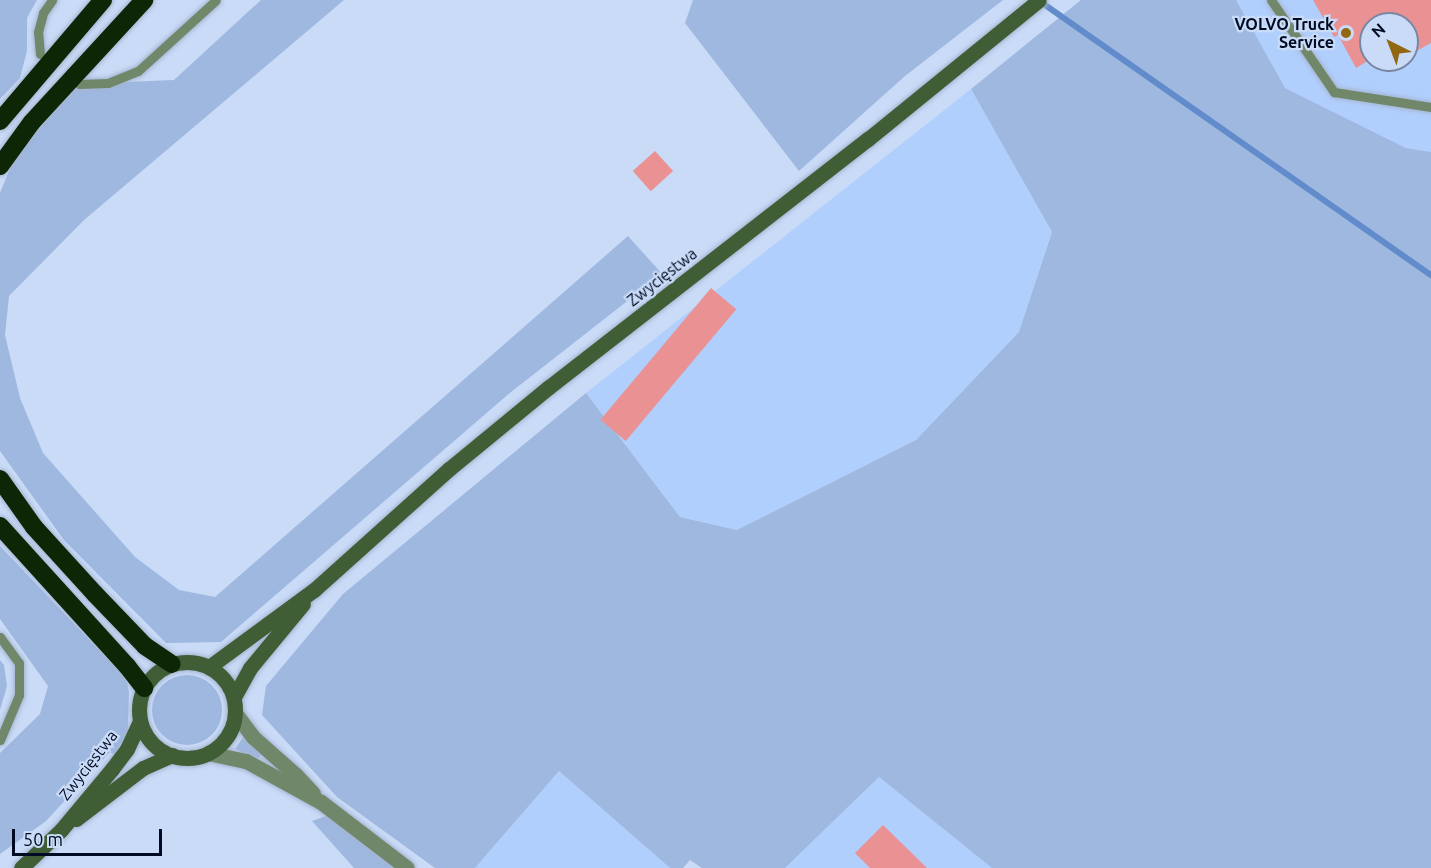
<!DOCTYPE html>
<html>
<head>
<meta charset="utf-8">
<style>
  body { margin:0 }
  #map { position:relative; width:1431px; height:868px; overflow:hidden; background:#c9dbf7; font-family:Ubuntu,sans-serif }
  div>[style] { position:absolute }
  .built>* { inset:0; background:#b1cffd }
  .green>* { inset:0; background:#9eb8e0 }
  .round { border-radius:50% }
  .stream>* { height:6px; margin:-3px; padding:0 3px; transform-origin:3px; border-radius:3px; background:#618bcb }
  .building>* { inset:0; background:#ea9193; transform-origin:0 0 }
  .roads { filter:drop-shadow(0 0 2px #a5b5d1) drop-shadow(0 0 2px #a5b5d1) }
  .service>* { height:9px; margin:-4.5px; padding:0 4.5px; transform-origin:4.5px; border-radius:4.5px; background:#71876a }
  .minor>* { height:15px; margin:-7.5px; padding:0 7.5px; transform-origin:7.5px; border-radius:7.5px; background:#71876a }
  .secondary>* { height:15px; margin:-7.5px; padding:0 7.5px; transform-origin:7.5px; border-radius:7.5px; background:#3f5e36 }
  .secondary>.ring { margin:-7.5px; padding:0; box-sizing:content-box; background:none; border:15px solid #3f5e36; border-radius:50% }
  .motorway>* { height:18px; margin:-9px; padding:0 9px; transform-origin:9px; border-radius:9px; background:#0d2605 }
  .dots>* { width:16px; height:16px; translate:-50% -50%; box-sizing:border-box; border:3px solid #c9dbf7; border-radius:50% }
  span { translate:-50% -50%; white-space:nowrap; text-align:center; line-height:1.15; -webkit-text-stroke:4.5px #c9dbf7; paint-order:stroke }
  .poi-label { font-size:16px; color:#000a22; font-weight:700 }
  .right { translate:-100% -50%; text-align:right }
  .street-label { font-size:16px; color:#000a22 }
  .north { position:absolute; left:1359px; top:12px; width:60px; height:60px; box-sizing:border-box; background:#c9dbf7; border:2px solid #7987a2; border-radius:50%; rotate:318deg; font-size:16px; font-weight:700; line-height:24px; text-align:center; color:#000a22 }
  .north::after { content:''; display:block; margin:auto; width:21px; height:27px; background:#926711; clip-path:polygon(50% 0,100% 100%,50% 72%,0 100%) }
  .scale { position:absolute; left:12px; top:829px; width:150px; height:27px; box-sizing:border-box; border:3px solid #000a22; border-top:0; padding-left:8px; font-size:18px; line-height:21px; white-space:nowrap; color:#000a22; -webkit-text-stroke:4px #c9dbf7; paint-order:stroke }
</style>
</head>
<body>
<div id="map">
  <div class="built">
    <i style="clip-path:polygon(evenodd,1229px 0,1431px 0,1431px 152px,1406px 148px,1285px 88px,1229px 0,1371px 24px,1407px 24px,1407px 60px,1371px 60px,1371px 24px)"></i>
    <i style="clip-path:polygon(971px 89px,1052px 232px,1019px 332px,916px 440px,738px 530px,680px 517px,586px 393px)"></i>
    <i style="clip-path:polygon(559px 771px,670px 868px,475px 868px)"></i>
    <i style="clip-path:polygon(879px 777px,992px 868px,785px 868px)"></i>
  </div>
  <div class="green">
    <i style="clip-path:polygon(0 0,37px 0,27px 18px,27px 51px,20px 78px,0 99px)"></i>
    <i style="clip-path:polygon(261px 0,344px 0,84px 220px,9px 296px,5px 335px,20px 398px,43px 453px,135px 557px,179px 590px,215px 597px,628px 236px,664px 276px,635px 295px,511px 392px,221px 642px,166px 643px,64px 540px,0 451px,0 193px,16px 154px,79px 84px,174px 80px)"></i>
    <i style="clip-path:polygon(693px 0,1003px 0,905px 76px,799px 171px,685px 23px)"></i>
    <i style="clip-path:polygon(1081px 0,1236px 0,1285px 88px,1406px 148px,1431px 152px,1431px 868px,992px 868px,879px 777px,785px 868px,702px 868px,690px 860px,683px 868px,670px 868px,559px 771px,475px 868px,435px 868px,337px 797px,262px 715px,266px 686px,343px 594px,586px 393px,680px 517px,737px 530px,916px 440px,1019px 332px,1052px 232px,971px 89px)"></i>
    <i style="clip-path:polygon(0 546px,120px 672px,127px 682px,129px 692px,128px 731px,115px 755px,110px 752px,46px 821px,0 854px,0 753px,40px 714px,48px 686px,0 619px)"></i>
    <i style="clip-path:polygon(0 660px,4px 665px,7px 686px,0 710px)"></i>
    <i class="round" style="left:152px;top:675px;width:70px;height:70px"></i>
    <i style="clip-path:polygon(244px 736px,262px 753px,258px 759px,235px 749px)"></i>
    <i style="clip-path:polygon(329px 815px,398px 868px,354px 868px,312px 821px)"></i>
  </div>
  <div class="stream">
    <i style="left:1038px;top:0;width:480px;rotate:35deg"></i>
  </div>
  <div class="building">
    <i style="clip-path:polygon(1313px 0,1431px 0,1431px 43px,1407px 56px,1407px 24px,1371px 24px,1371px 59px,1356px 68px,1338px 35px,1334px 37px)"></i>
    <i style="left:655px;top:151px;width:27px;height:30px;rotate:48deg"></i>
    <i style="left:711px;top:288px;width:33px;height:172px;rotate:40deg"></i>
    <i style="clip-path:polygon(883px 825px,927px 868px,870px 868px,855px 853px)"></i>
  </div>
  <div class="roads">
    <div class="service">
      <i style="left:1271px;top:0;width:112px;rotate:55.6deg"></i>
      <i style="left:1334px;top:92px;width:98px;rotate:8.8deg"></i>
      <i style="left:40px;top:54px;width:22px;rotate:-95deg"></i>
      <i style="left:38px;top:32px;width:20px;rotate:-75deg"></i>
      <i style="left:43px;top:13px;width:16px;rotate:-55deg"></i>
      <i style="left:79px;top:84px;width:29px;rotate:-2deg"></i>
      <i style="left:108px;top:83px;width:32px;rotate:-22deg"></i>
      <i style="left:138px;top:71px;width:105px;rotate:-42.3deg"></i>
      <i style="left:0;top:637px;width:32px;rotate:54deg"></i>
      <i style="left:19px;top:663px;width:32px;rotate:90deg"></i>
      <i style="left:19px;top:695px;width:49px;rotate:112.9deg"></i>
    </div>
    <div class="minor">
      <i style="left:235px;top:713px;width:30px;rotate:53deg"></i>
      <i style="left:253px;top:737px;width:57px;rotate:41.5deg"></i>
      <i style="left:296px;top:775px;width:25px;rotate:47deg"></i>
      <i style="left:208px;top:753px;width:39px;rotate:12deg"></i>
      <i style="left:246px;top:761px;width:85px;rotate:28.7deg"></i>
      <i style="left:321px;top:802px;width:108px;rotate:37.5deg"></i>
    </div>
    <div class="secondary">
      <i class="ring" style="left:139px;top:662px;width:81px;height:81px"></i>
      <i style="left:209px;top:667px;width:130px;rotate:-36.3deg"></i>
      <i style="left:314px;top:590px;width:181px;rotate:-41.9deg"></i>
      <i style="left:449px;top:469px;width:129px;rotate:-39.4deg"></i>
      <i style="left:549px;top:387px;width:404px;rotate:-37.9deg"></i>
      <i style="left:868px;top:139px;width:220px;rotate:-39.1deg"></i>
      <i style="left:234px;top:697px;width:33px;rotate:-61deg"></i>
      <i style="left:250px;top:668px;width:83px;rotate:-50.4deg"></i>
      <i style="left:76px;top:819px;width:84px;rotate:-37.3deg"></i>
      <i style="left:143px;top:768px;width:32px;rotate:-24deg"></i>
      <i style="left:21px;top:868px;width:55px;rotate:-43.5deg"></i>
      <i style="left:61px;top:830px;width:80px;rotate:-50.1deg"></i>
      <i style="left:112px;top:769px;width:25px;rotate:-53deg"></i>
      <i style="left:127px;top:749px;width:31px;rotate:-65deg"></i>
    </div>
    <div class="motorway">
      <i style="left:0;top:121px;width:159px;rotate:-49.6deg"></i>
      <i style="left:0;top:166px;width:54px;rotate:-54deg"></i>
      <i style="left:32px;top:122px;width:166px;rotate:-47.4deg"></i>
      <i style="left:0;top:479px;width:59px;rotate:54.7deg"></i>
      <i style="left:34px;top:527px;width:91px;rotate:47.7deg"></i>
      <i style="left:95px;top:594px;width:72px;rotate:46.1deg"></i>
      <i style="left:145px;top:646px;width:32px;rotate:34deg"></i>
      <i style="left:0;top:526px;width:189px;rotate:47.8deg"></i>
      <i style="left:127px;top:666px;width:28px;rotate:52deg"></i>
    </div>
  </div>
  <div class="dots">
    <i style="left:1346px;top:33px;background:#926711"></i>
  </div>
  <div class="poi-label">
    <span class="right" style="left:1334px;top:33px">VOLVO Truck<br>Service</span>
  </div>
  <div class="street-label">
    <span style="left:662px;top:277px;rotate:-38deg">Zwycięstwa</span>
    <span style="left:88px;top:765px;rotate:-52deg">Zwycięstwa</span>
  </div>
  <div class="north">N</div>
  <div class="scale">50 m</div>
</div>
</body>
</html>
